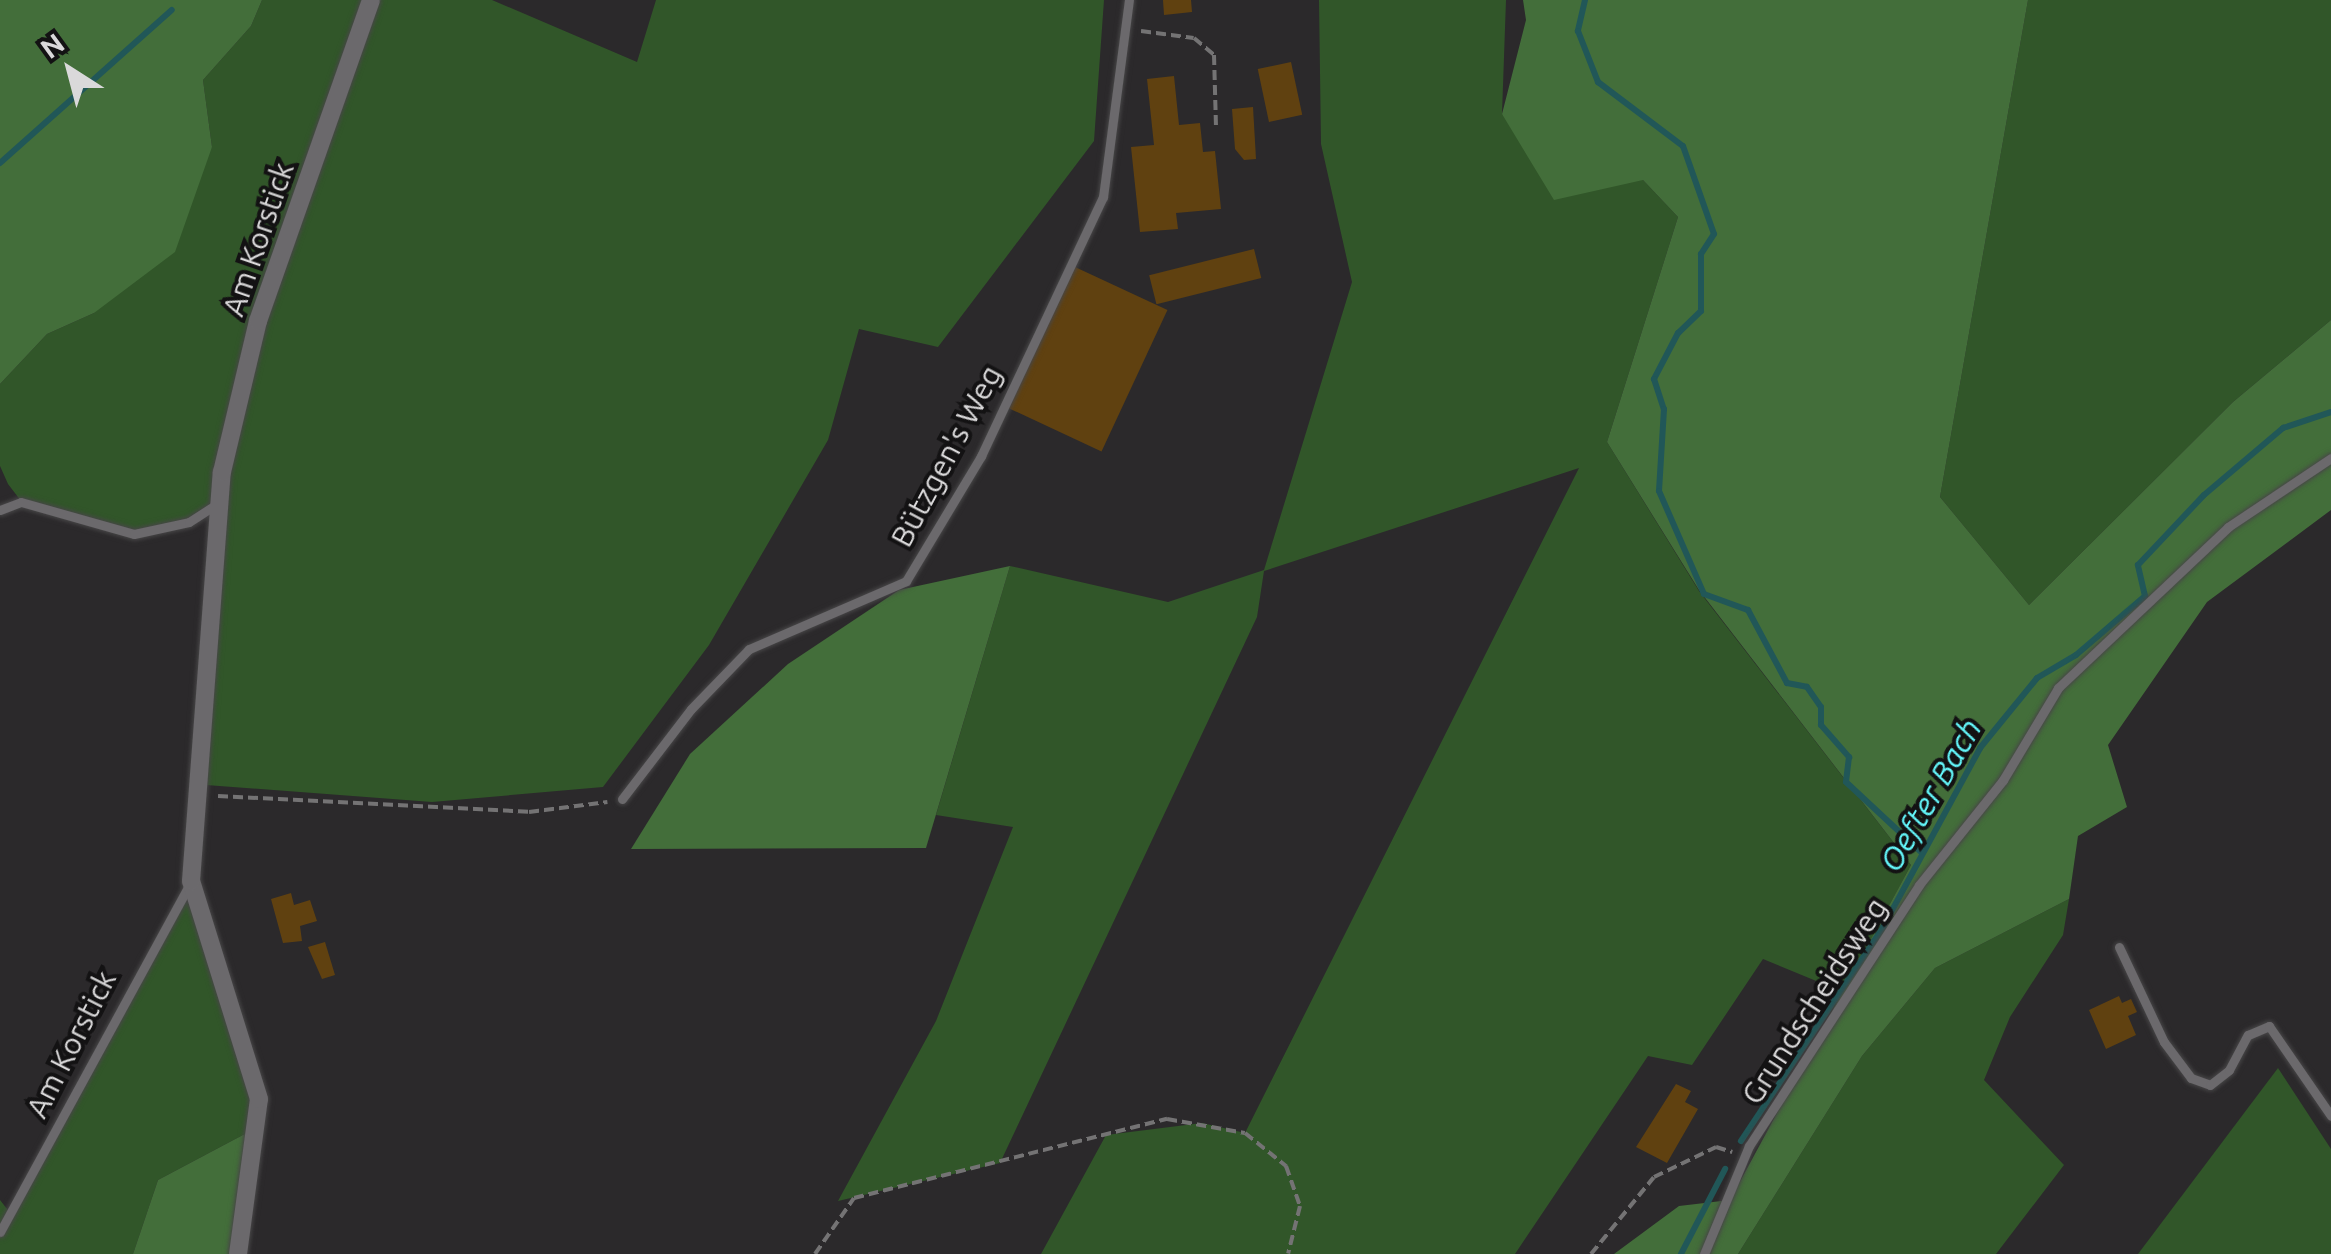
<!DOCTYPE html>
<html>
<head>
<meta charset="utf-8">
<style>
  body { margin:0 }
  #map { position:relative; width:2331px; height:1254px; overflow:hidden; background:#2b292b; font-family:Ubuntu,sans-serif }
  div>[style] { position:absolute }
  .green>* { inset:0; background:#315629 }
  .forest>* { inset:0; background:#436e3a }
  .stream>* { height:6px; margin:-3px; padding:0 3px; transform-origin:3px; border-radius:3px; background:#215758 }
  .building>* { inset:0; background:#604110; transform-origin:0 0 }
  .path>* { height:4px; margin-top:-2px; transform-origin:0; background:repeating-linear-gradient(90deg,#747374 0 10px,transparent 0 15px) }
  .roads { filter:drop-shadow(0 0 2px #474647) drop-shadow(0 0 2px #474647) }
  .service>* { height:9px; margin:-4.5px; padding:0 4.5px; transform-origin:4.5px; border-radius:4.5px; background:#6b696c }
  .minor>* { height:18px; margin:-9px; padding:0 9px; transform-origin:9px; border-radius:9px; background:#6b696c }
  span { translate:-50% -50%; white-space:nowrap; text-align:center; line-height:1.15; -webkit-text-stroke:8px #131213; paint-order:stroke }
  .street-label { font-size:30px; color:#dad9da }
  .water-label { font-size:32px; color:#63f5f9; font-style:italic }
  .north { position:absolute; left:20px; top:20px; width:100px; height:100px; -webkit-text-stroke:8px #131213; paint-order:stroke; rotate:324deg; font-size:28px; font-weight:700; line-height:40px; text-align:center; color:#dad9da }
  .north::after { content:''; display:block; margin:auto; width:35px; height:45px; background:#dad9da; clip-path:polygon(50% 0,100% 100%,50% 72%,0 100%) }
</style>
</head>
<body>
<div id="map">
  <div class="green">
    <i style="clip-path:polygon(262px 0,492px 0,637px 62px,656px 0,1104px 0,1094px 141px,938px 347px,859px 329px,828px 440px,709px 645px,603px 787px,432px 802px,206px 785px,220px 502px,188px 521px,134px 533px,21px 501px,8px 484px,0 466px,0 384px,47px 334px,94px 313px,212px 147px,203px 80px,251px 26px)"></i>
    <i style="clip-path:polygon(1319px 0,1506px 0,1502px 114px,1643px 180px,1678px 217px,1607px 442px,1699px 591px,1911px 865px,1843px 992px,1763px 959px,1692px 1065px,1648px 1056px,1515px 1254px,1041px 1254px,1106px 1135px,1202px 1123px,1245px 1133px,1579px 468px,1264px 571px,1257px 617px,1000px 1163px,838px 1201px,936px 1021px,1013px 827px,936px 815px,1010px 566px,1168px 602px,1264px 570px,1352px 282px,1321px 144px)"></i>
    <i style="clip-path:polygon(2028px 0,2331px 0,2331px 320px,2233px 402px,2029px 605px,1940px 497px)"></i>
    <i style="clip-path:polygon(191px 882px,258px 1127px,158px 1180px,133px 1254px,0 1254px,0 1200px,11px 1214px)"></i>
    <i style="clip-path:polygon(2069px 899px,2063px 935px,2010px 1017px,1984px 1080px,2064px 1165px,1996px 1254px,1738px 1254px,1862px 1056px,1935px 968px)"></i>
    <i style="clip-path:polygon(2278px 1068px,2331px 1149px,2331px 1254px,2138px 1254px)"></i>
  </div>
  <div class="forest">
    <i style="clip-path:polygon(0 0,262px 0,251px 26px,203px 80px,212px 147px,175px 252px,94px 313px,47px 334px,0 384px)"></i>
    <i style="clip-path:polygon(1523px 0,2028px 0,1940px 497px,2029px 605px,2233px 402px,2331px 320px,2331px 510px,2207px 602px,2108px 745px,2127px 807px,2078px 836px,2069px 899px,1935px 968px,1862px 1056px,1738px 1254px,1614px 1254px,1679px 1206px,1730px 1200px,1911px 865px,1699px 590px,1607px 442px,1678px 217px,1643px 180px,1554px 200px,1502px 114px,1526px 20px)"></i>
    <i style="clip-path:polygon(1010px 566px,926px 848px,631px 849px,690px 754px,788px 664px,899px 590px)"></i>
    <i style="clip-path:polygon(258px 1127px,237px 1254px,133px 1254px,158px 1180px)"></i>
  </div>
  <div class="stream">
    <i style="left:1585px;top:0;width:32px;rotate:103deg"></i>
    <i style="left:1578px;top:31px;width:55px;rotate:68.6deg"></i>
    <i style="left:1598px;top:82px;width:106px;rotate:37deg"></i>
    <i style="left:1683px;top:146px;width:93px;rotate:70.6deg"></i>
    <i style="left:1714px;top:234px;width:24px;rotate:123deg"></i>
    <i style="left:1701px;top:254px;width:57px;rotate:90deg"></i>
    <i style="left:1701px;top:311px;width:32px;rotate:136deg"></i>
    <i style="left:1678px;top:333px;width:52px;rotate:117.6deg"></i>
    <i style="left:1654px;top:379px;width:32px;rotate:72deg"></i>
    <i style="left:1664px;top:409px;width:82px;rotate:93.5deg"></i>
    <i style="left:1659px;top:491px;width:112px;rotate:66.4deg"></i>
    <i style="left:1704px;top:594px;width:47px;rotate:20deg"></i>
    <i style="left:1748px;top:610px;width:83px;rotate:61.9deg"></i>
    <i style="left:1787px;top:683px;width:20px;rotate:11deg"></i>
    <i style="left:1807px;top:687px;width:24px;rotate:55deg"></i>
    <i style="left:1821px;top:707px;width:18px;rotate:90deg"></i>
    <i style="left:1821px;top:725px;width:43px;rotate:48.8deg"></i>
    <i style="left:1849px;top:757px;width:25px;rotate:97deg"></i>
    <i style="left:1846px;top:782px;width:103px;rotate:43deg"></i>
    <i style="left:0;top:163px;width:230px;rotate:-41.7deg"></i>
    <i style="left:1741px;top:1141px;width:257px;rotate:-56.4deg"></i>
    <i style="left:1883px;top:927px;width:204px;rotate:-61.5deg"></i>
    <i style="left:1980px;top:748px;width:90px;rotate:-50.8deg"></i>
    <i style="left:2037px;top:678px;width:45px;rotate:-30.5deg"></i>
    <i style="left:2076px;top:655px;width:91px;rotate:-40.5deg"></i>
    <i style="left:2145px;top:596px;width:32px;rotate:-103deg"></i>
    <i style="left:2138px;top:565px;width:96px;rotate:-46.7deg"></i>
    <i style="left:2204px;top:495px;width:104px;rotate:-40.3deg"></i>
    <i style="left:2283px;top:428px;width:51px;rotate:-18.4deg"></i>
    <i style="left:1681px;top:1254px;width:96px;rotate:-62.6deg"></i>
  </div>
  <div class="building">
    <i style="clip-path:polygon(1163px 0,1191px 0,1192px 12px,1164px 15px)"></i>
    <i style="left:1291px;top:62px;width:54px;height:34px;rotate:78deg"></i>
    <i style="clip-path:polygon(1174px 76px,1179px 125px,1200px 123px,1203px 152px,1215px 151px,1221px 209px,1176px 213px,1178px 229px,1140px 232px,1131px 147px,1154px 145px,1147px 79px)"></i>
    <i style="clip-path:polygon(1253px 107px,1256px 159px,1244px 160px,1235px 149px,1232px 109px)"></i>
    <i style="left:1254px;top:249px;width:30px;height:108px;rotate:76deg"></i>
    <i style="left:1075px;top:267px;width:102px;height:156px;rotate:25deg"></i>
    <i style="clip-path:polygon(291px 893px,294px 905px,310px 900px,317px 921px,300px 926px,302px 941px,283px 943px,271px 899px)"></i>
    <i style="clip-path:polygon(325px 942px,335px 975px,322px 979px,308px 947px)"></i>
    <i style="clip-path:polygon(2119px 996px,2122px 1003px,2131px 999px,2137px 1012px,2128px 1016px,2136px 1035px,2106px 1049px,2089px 1010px)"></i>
    <i style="clip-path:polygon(1676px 1084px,1691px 1091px,1685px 1102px,1698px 1109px,1667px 1163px,1636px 1147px)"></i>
  </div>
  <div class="path">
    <i style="left:1141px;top:31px;width:53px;rotate:7.5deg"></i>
    <i style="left:1194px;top:38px;width:26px;rotate:40deg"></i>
    <i style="left:1214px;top:55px;width:73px;rotate:88.4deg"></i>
    <i style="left:218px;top:796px;width:311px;rotate:2.9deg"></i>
    <i style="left:529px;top:812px;width:79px;rotate:-7.3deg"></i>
    <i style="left:815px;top:1254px;width:68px;rotate:-55.1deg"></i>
    <i style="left:854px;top:1198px;width:323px;rotate:-14.2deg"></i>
    <i style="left:1167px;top:1119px;width:79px;rotate:10.2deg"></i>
    <i style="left:1245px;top:1133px;width:53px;rotate:38.8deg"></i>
    <i style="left:1286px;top:1166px;width:42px;rotate:70.7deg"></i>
    <i style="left:1300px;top:1206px;width:49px;rotate:104deg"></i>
    <i style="left:1591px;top:1254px;width:99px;rotate:-50.7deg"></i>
    <i style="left:1654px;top:1177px;width:69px;rotate:-25.8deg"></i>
    <i style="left:1716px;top:1147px;width:17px;rotate:17deg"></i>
  </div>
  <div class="roads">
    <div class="service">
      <i style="left:0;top:510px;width:22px;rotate:-21deg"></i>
      <i style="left:21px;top:502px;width:117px;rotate:15.8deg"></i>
      <i style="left:134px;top:534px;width:56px;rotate:-12.3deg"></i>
      <i style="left:189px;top:522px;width:35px;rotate:-33deg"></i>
      <i style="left:622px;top:799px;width:113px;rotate:-52.5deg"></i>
      <i style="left:691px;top:709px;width:83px;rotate:-46deg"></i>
      <i style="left:749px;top:649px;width:171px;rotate:-23.4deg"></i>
      <i style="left:906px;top:581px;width:146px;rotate:-59deg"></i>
      <i style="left:981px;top:456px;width:286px;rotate:-64.8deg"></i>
      <i style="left:1103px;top:197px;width:199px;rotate:-82.5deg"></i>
      <i style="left:2119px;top:947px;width:105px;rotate:64.7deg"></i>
      <i style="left:2164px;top:1042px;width:45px;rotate:53.1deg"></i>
      <i style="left:2191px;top:1078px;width:20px;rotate:20deg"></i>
      <i style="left:2210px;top:1085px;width:24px;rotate:-38deg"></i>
      <i style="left:2229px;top:1070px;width:40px;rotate:-62deg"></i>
      <i style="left:2248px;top:1035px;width:23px;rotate:-23deg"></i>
      <i style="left:2269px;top:1026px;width:109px;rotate:55.4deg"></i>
      <i style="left:0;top:1232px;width:397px;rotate:-61.4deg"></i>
      <i style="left:1704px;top:1254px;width:117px;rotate:-67.4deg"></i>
      <i style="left:1749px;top:1146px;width:311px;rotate:-56.9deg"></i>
      <i style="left:1919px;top:885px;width:134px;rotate:-51.3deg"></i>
      <i style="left:2003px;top:780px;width:107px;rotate:-59.1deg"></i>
      <i style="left:2058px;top:688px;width:234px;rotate:-43.4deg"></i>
      <i style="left:2228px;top:527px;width:124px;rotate:-33.8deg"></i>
    </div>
    <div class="minor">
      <i style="left:238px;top:1254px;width:156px;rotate:-82.3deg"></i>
      <i style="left:259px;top:1099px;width:228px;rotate:-107.3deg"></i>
      <i style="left:191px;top:881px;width:410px;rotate:-85.7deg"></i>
      <i style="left:222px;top:472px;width:155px;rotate:-76.6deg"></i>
      <i style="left:258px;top:321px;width:340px;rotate:-70.6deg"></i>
    </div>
  </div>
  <div class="street-label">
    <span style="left:258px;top:239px;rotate:-71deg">Am Korstick</span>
    <span style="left:946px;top:456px;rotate:-62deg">Bützgen's Weg</span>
    <span style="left:1814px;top:1001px;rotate:-57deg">Grundscheidsweg</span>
    <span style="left:71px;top:1044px;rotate:-63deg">Am Korstick</span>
  </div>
  <div class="water-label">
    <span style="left:1930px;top:795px;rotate:-60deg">Oefter Bach</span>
  </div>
  <div class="north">N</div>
</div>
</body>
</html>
